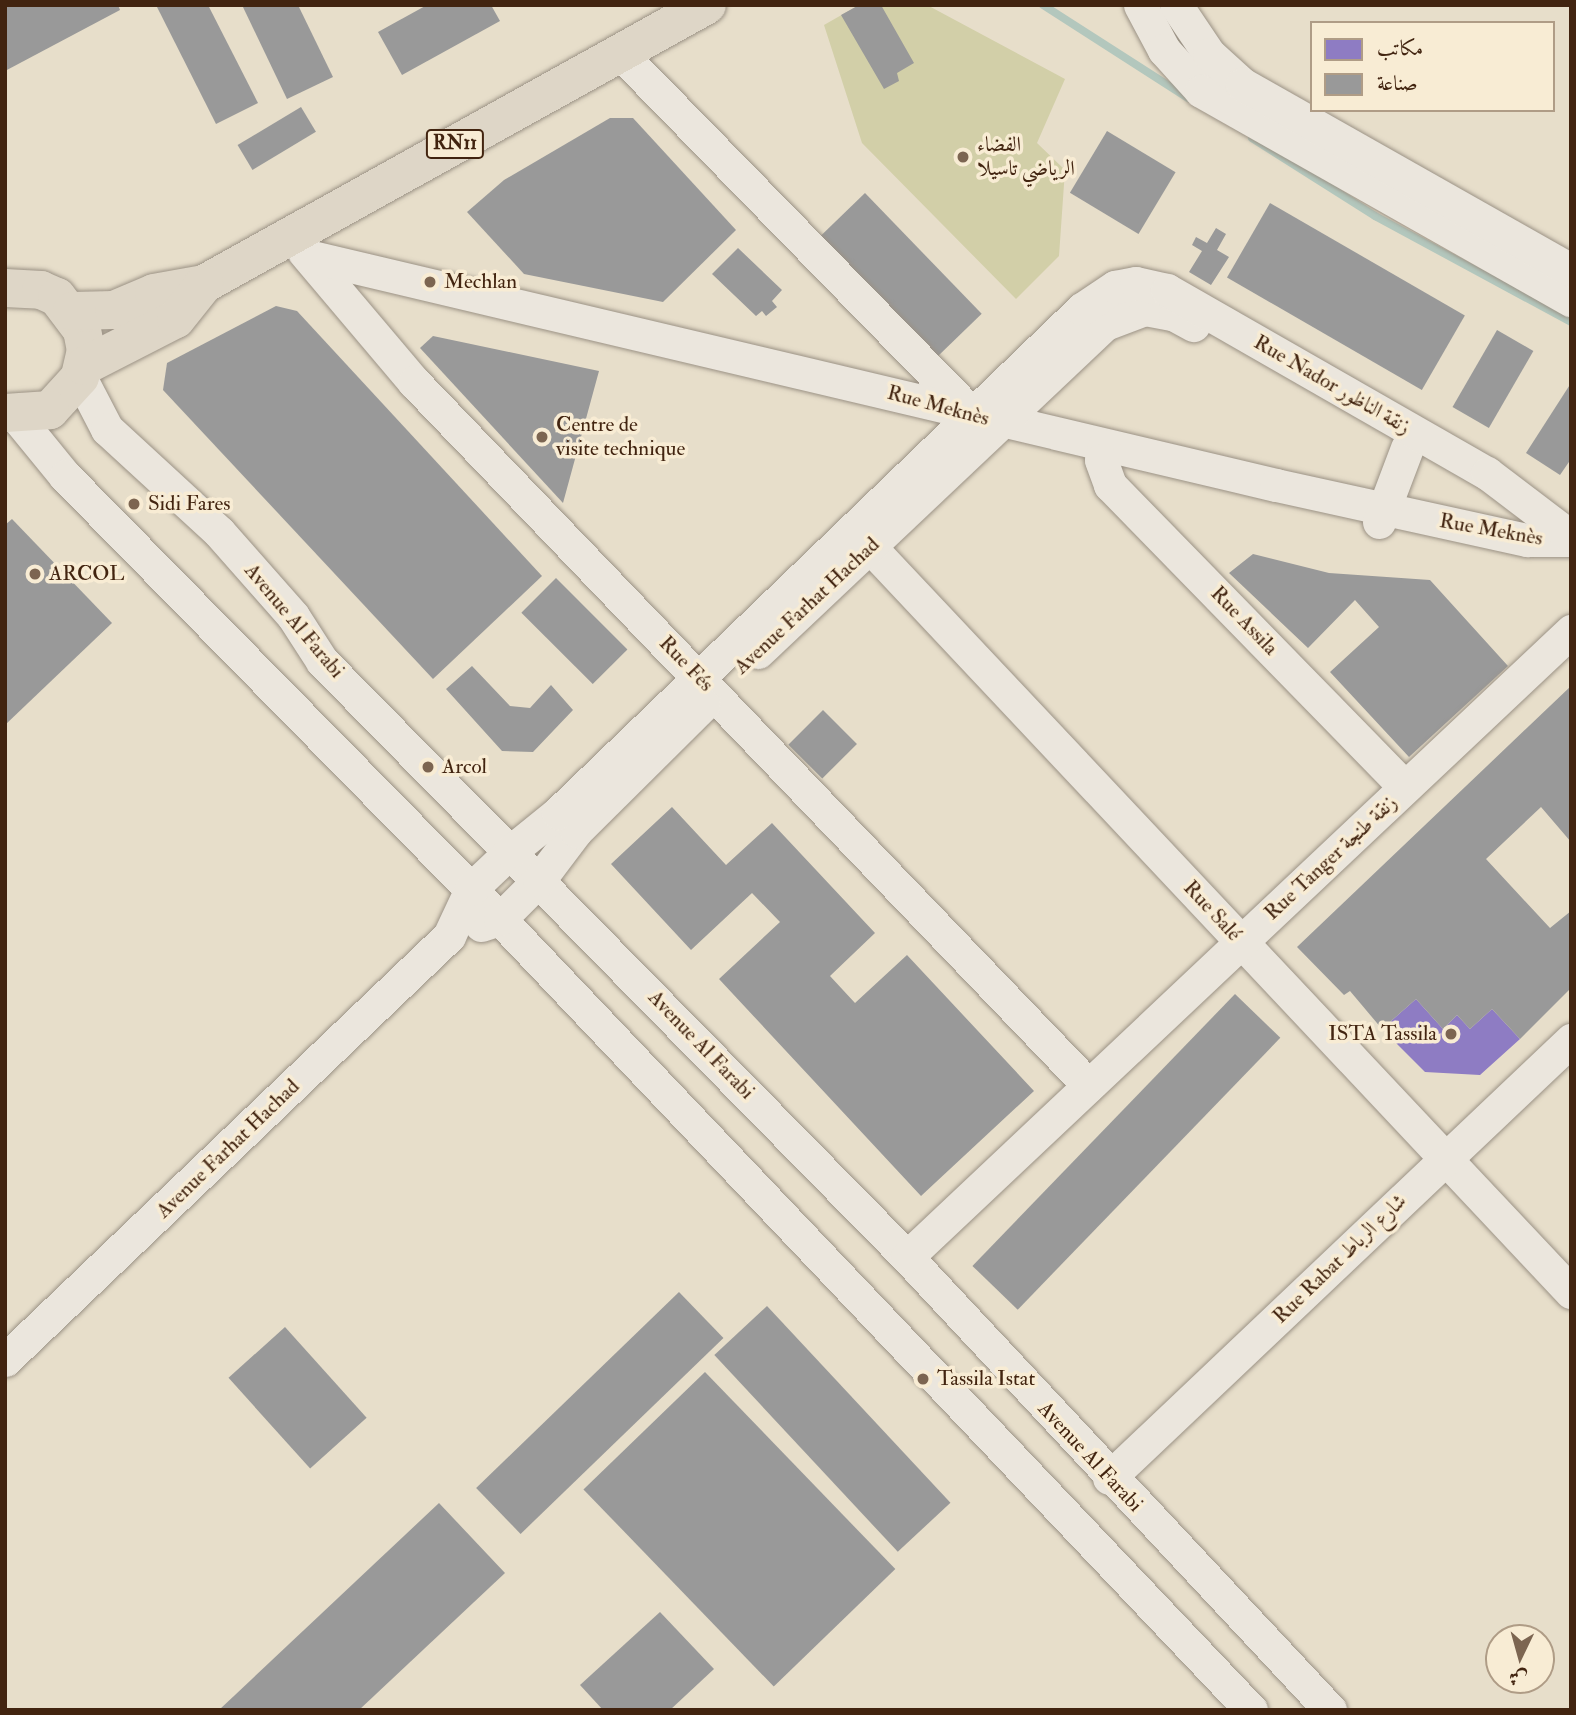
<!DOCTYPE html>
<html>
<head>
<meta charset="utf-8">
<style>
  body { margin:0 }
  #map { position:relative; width:1576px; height:1715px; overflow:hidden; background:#e7deca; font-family:"IM FELL Double Pica",Amiri,serif }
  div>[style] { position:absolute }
  .green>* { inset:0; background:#d2cfa8 }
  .offices>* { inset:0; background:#8e7cc3 }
  .industry>* { inset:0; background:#999; transform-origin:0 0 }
  .stream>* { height:8px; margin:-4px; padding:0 4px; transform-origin:4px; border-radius:4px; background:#b3c7bd }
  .roads { filter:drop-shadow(0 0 2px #9b9285) drop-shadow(0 0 2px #9b9285) }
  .minor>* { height:33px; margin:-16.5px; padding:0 16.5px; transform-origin:16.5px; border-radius:16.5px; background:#ebe6dd }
  .major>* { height:38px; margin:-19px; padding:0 19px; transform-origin:19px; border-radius:19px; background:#ded6c7 }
  .dots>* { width:19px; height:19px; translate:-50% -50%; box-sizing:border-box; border:4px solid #f8ecd4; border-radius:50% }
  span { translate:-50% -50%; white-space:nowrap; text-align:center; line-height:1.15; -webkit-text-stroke:7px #f8ecd4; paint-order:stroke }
  .shield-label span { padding:2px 5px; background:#f8ecd4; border:2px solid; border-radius:5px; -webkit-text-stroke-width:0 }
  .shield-label { font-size:19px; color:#422410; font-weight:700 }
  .poi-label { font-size:21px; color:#422410 }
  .left { translate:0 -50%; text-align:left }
  .right { translate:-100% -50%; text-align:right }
  .street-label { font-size:21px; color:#422410 }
  .frame { position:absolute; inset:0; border:7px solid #422410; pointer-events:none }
  .legend { position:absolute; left:1310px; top:21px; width:245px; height:91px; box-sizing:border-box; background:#f8ecd4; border:2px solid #af9c86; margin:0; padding:9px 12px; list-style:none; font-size:21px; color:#422410 }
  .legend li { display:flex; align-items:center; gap:14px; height:35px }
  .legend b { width:35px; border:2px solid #af9c86 }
  .north { position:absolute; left:1485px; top:1624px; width:70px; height:70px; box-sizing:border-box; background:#f8ecd4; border:2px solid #af9c86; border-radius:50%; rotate:185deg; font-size:19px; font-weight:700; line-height:28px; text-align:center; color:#422410 }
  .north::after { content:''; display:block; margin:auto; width:24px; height:32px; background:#7c6551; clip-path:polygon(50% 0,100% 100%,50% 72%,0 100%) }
</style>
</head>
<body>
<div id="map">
  <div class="green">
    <i style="clip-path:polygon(859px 5px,927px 5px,1065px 79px,1037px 143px,1065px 170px,1059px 256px,1016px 299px,862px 143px,824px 25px)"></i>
  </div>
  <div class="offices">
    <i style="clip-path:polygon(1416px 999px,1443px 1029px,1457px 1015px,1470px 1029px,1492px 1009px,1520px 1039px,1480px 1075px,1425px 1072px,1382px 1029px)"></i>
  </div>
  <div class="industry">
    <i style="clip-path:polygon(5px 5px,118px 5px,120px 10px,5px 71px)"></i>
    <i style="clip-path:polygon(156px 5px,208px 5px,258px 103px,216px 124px)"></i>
    <i style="clip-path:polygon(242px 5px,298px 5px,333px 77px,287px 99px)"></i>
    <i style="clip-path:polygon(427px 5px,491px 5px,500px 21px,402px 75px,378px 32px)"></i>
    <i style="clip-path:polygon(859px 5px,881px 5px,914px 63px,897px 73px,899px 81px,884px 89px,841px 15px)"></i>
    <i style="left:301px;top:107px;width:29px;height:74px;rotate:59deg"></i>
    <i style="clip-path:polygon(610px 118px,633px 118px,736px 230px,663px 302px,524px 274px,467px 212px,504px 180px)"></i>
    <i style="left:1107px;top:131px;width:80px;height:72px;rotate:31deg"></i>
    <i style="left:865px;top:193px;width:168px;height:65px;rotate:46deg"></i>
    <i style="left:1270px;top:203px;width:225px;height:86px;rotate:30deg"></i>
    <i style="clip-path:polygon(1216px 228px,1226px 234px,1217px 250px,1229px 257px,1211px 285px,1189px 272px,1202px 251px,1192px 245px,1196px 237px,1207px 243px)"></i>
    <i style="clip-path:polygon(738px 248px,782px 290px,772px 301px,777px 307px,766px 316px,762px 311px,756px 316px,712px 274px)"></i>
    <i style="clip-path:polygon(276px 306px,297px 311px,542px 576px,433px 679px,163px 390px,167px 363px)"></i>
    <i style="left:1497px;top:330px;width:42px;height:89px;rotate:30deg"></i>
    <i style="clip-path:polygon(433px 336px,599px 371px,563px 503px,420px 348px)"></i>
    <i style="clip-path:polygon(1571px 383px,1571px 459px,1560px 475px,1526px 453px)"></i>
    <i style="clip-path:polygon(12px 519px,112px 623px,5px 725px,5px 525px)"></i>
    <i style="clip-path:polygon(1253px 554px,1329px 573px,1430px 580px,1508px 666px,1409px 757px,1330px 672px,1379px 627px,1355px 600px,1308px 648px,1229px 573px)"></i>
    <i style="left:556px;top:578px;width:101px;height:49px;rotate:45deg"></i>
    <i style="clip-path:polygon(472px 666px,510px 706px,530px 708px,551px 685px,573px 710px,533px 752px,502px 751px,446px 689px)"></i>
    <i style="clip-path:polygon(1571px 686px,1571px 842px,1541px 807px,1486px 859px,1550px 928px,1571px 911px,1571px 988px,1520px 1039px,1492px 1009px,1470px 1029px,1457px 1015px,1443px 1029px,1416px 999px,1382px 1029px,1350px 991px,1344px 995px,1297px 947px)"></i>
    <i style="left:823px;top:710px;width:48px;height:49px;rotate:45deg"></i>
    <i style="clip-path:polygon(672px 807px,726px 865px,772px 823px,875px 933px,830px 976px,855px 1003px,907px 955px,1034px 1091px,921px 1196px,719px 979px,780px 922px,752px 893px,691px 950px,611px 864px)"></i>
    <i style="left:1235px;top:994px;width:63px;height:378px;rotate:44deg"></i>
    <i style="left:679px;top:1292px;width:64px;height:282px;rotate:46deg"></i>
    <i style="left:767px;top:1306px;width:269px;height:72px;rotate:47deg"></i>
    <i style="left:285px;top:1327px;width:122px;height:76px;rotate:48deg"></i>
    <i style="left:705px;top:1372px;width:274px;height:169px;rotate:46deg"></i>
    <i style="clip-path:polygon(439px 1503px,505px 1573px,359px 1710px,219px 1710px)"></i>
    <i style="clip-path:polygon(660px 1612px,714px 1669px,670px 1710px,603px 1710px,580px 1685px)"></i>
  </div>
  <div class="stream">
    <i style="left:1043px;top:5px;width:172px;rotate:32.7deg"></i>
    <i style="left:1252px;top:138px;width:146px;rotate:32.4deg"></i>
    <i style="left:1375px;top:216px;width:223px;rotate:28.4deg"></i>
  </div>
  <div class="roads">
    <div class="minor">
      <i style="left:1140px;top:5px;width:51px;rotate:61.9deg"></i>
      <i style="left:1164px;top:50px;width:55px;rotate:47.9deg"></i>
      <i style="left:1201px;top:91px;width:425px;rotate:29.5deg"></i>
      <i style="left:1176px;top:5px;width:59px;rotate:56deg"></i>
      <i style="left:1209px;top:54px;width:45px;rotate:42.3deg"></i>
      <i style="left:1242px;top:84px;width:378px;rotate:29.5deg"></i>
      <i style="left:621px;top:54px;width:500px;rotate:45.7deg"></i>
      <i style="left:304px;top:252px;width:170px;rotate:49.8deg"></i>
      <i style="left:414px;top:382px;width:975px;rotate:46.2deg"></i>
      <i style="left:308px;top:256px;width:995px;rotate:13.31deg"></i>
      <i style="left:1276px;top:485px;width:257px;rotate:12.4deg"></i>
      <i style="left:1527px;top:540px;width:44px"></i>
      <i style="left:80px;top:377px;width:59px;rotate:62.6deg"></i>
      <i style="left:107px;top:429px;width:152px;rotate:42.6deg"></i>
      <i style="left:219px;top:532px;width:112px;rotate:48.6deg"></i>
      <i style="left:293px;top:616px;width:54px;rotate:57.2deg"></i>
      <i style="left:322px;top:661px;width:835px;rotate:45.53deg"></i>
      <i style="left:907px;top:1257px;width:620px;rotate:46.96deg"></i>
      <i style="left:16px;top:416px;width:77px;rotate:50.8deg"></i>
      <i style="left:65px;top:476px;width:621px;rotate:45.52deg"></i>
      <i style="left:500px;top:919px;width:1091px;rotate:46.49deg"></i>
      <i style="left:1104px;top:446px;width:14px;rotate:102deg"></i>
      <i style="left:1101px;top:460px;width:27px;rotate:70deg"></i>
      <i style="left:1110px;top:485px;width:422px;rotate:45.7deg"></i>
      <i style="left:1379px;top:522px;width:79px;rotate:-69.3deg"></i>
      <i style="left:855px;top:531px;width:1045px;rotate:46.75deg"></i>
      <i style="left:758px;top:652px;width:477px;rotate:-43.4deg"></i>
      <i style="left:1105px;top:324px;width:43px;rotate:-20.6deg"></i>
      <i style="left:1145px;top:309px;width:31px;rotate:11deg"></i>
      <i style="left:1175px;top:315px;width:21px;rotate:29deg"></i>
      <i style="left:481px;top:925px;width:20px;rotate:-18deg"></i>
      <i style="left:500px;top:919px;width:55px;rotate:-45deg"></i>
      <i style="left:539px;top:880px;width:61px;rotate:-52.9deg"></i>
      <i style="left:576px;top:831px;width:180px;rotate:-44.8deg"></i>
      <i style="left:907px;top:1257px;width:913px;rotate:-43.31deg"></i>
      <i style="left:5px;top:1360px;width:614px;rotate:-43.68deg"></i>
      <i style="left:449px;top:936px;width:52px;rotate:-64.9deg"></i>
      <i style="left:471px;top:889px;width:55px;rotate:-43.5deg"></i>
      <i style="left:511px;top:851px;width:60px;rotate:-39deg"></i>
      <i style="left:558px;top:813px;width:727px;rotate:-43.89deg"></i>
      <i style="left:1082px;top:309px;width:40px;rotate:-34deg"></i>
      <i style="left:1115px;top:287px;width:21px;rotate:-11deg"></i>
      <i style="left:1136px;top:283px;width:32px;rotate:13deg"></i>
      <i style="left:1167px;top:290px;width:369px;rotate:29.8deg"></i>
      <i style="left:1487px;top:473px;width:106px;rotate:37.3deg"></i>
      <i style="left:1109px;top:1478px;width:637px;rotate:-43.47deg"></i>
    </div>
    <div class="major">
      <i style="left:5px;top:288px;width:36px;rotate:3deg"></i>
      <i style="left:41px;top:290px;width:17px;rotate:24deg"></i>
      <i style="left:57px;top:297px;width:41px;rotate:52.9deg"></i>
      <i style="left:82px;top:330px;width:20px;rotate:79deg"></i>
      <i style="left:86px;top:350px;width:28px;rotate:103deg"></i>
      <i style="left:80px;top:377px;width:45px;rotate:132.3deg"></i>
      <i style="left:50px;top:410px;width:45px;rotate:176.2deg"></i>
      <i style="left:72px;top:311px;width:42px;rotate:-1.4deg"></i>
      <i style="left:114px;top:310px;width:43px;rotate:-23deg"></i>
      <i style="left:154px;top:293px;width:51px;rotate:-10.2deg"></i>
      <i style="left:204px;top:284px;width:575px;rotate:-29.02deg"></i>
      <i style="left:84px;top:366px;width:103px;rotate:-27.1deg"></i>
      <i style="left:176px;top:319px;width:45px;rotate:-51.3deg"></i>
    </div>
  </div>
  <div class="dots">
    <i style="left:963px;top:157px;background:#7c6551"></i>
    <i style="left:430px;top:282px;background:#7c6551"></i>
    <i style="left:542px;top:437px;background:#7c6551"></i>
    <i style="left:134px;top:504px;background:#7c6551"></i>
    <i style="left:35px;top:574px;background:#7c6551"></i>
    <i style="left:428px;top:767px;background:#7c6551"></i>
    <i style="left:1451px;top:1034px;background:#7c6551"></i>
    <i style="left:923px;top:1379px;background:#7c6551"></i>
  </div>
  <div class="shield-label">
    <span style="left:455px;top:144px">RN11</span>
  </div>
  <div class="poi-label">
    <span class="left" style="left:977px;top:157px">الفضاء<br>الرياضي تاسيلا</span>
    <span class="left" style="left:444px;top:282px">Mechlan</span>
    <span class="left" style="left:556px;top:437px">Centre de<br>visite technique</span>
    <span class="left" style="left:148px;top:504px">Sidi Fares</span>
    <span class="left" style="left:49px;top:574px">ARCOL</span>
    <span class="left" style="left:442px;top:767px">Arcol</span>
    <span class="right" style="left:1437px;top:1034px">ISTA Tassila</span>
    <span class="left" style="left:937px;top:1379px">Tassila Istat</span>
  </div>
  <div class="street-label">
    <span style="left:1332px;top:385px;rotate:30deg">Rue Nador زنقة الناظور</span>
    <span style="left:938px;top:406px;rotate:15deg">Rue Meknès</span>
    <span style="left:1491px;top:530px;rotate:10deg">Rue Meknès</span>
    <span style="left:807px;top:606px;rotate:-43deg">Avenue Farhat Hachad</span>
    <span style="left:294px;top:621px;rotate:50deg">Avenue Al Farabi</span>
    <span style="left:1244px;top:621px;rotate:46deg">Rue Assila</span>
    <span style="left:686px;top:664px;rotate:46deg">Rue Fés</span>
    <span style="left:1331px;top:858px;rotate:-43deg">Rue Tanger زنقة طنجة</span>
    <span style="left:1212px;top:911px;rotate:47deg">Rue Salé</span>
    <span style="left:701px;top:1045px;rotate:46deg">Avenue Al Farabi</span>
    <span style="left:228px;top:1149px;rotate:-44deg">Avenue Farhat Hachad</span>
    <span style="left:1340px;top:1259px;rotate:-44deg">Rue Rabat شارع الرباط</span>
    <span style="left:1090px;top:1457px;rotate:47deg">Avenue Al Farabi</span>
  </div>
  <div class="frame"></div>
  <ul class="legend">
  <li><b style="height:19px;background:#8e7cc3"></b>مكاتب</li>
  <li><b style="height:19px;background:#999"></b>صناعة</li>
  </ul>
  <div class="north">ش</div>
</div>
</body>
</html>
